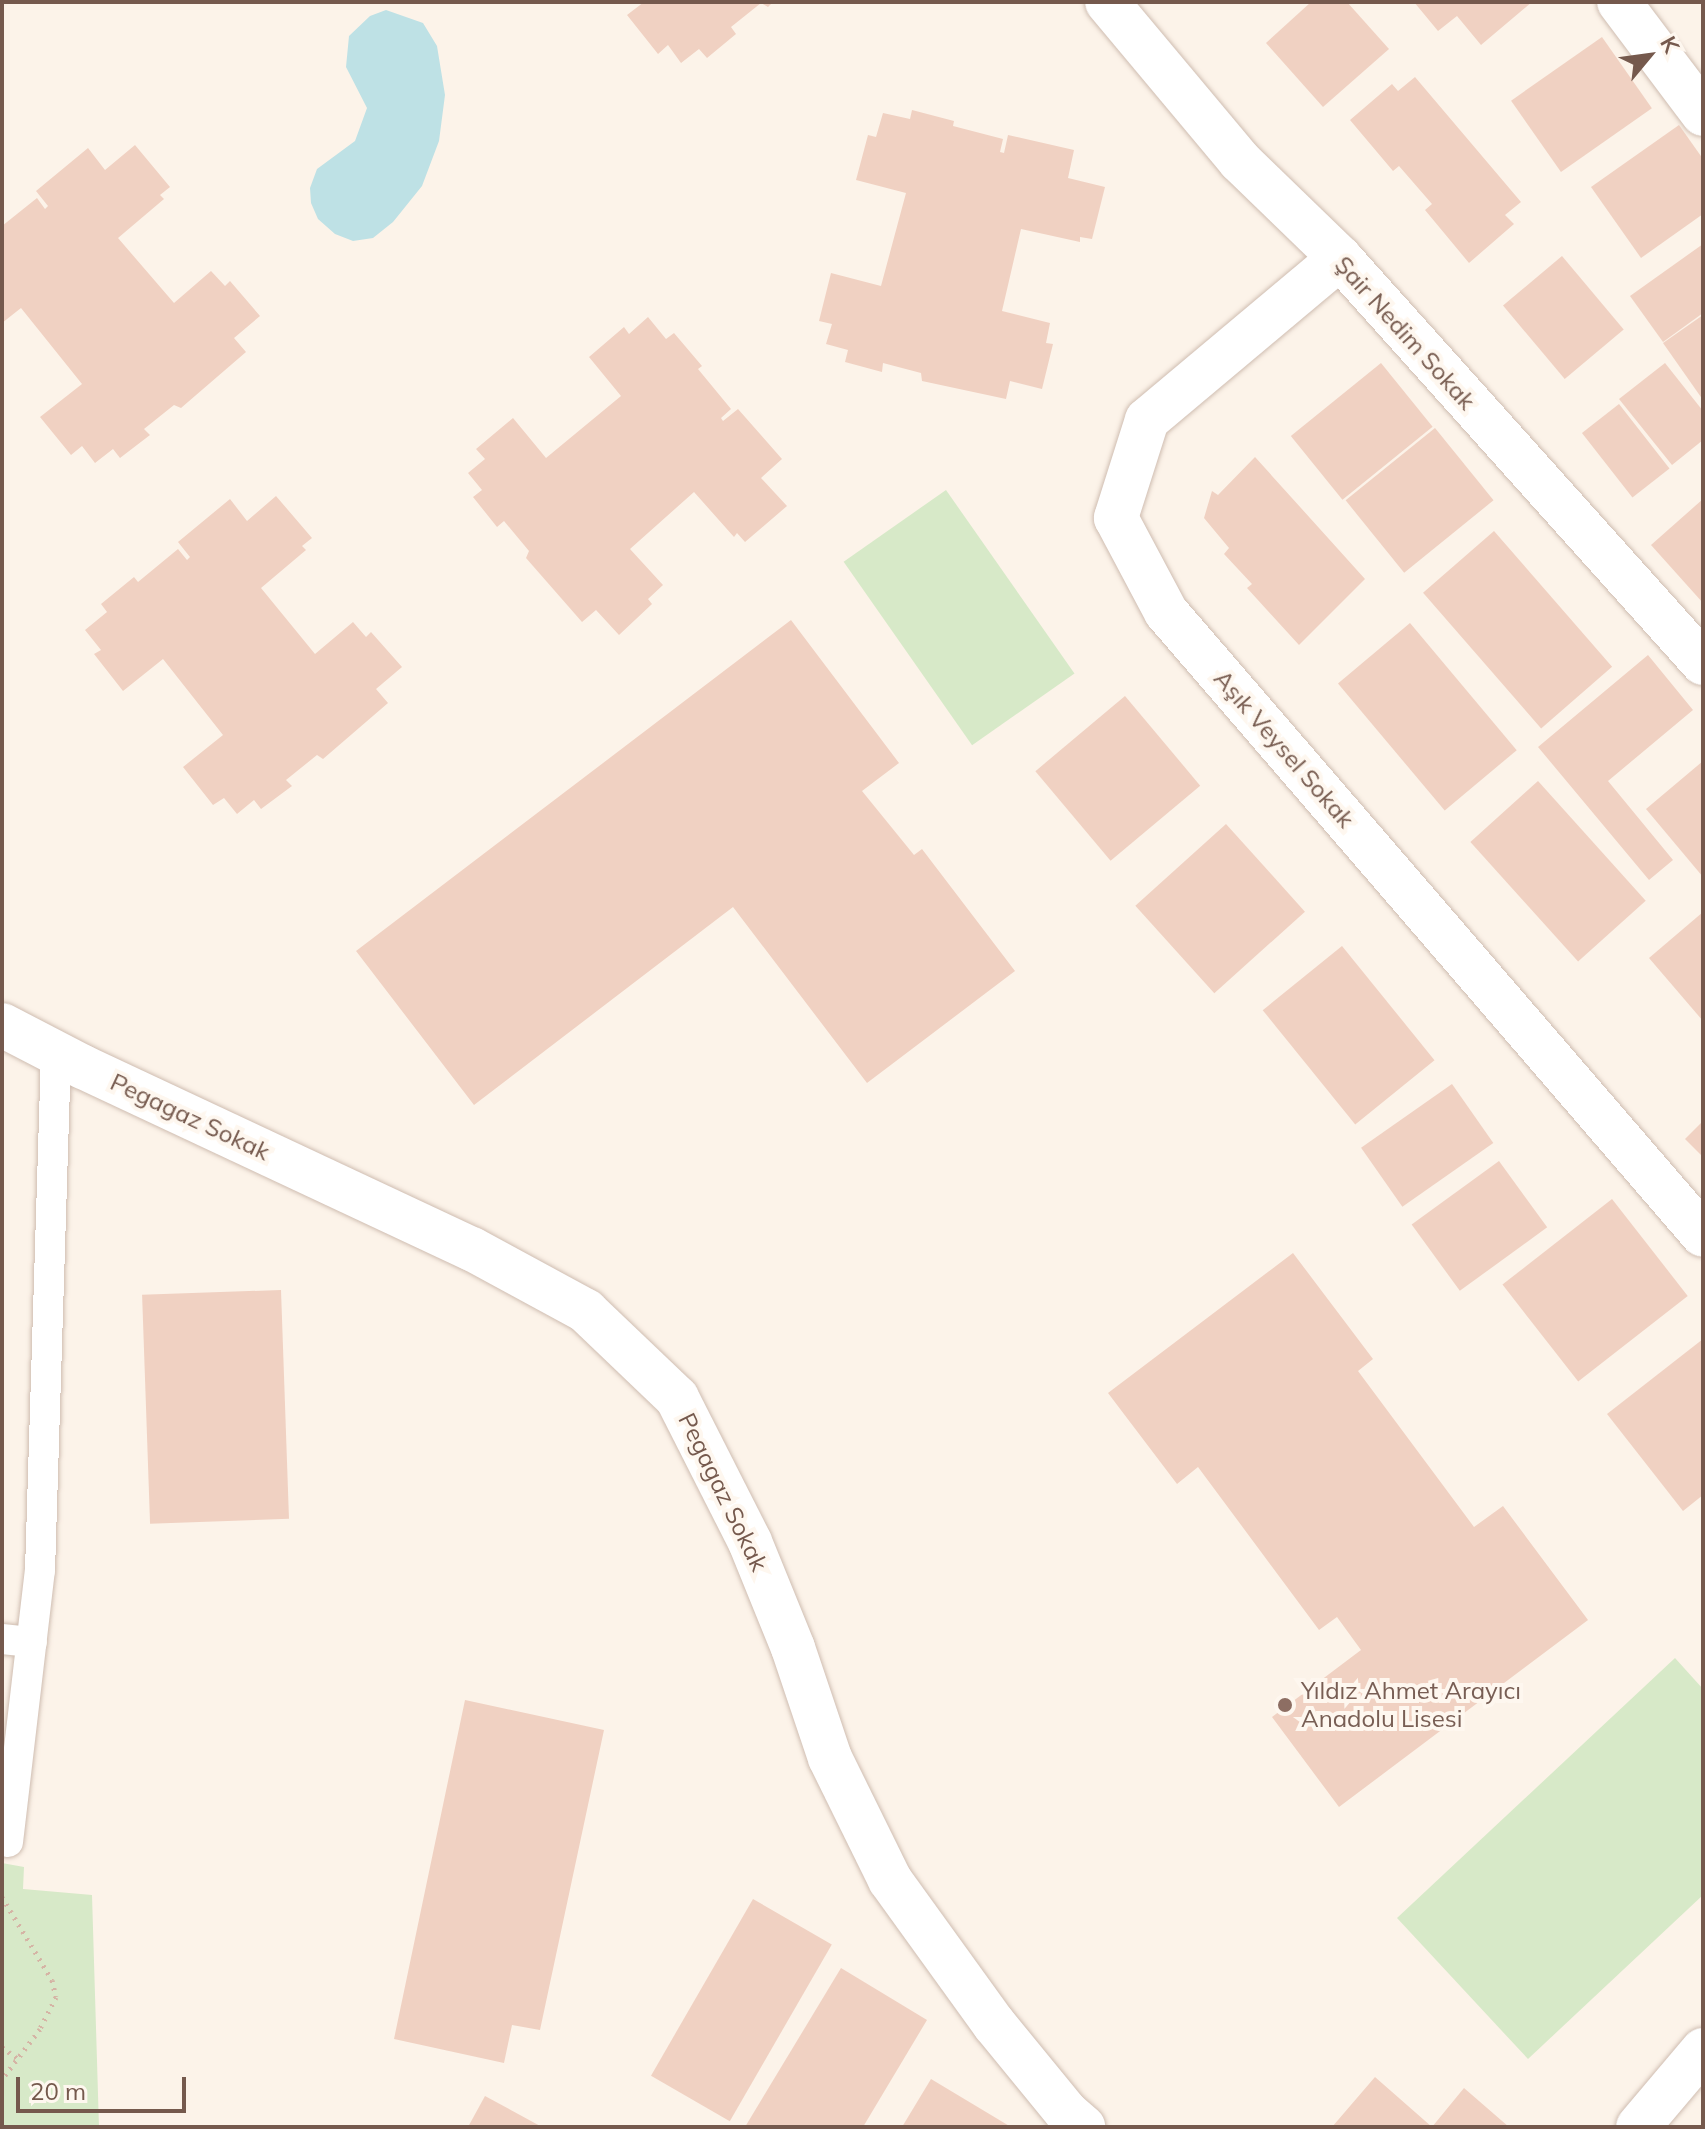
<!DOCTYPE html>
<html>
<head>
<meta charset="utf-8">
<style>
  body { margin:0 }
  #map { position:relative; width:1705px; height:2129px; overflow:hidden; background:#fcf3e9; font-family:Mulish,sans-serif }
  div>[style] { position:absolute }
  .green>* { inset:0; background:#d7e9c8; transform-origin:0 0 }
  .water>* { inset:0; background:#bee1e5 }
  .building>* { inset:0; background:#f0d1c2; transform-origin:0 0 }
  .path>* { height:5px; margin-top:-2.5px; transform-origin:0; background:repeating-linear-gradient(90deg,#d5b4a5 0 2px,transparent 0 8px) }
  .roads { filter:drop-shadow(0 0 2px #cfbdb1) drop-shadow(0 0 2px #cfbdb1) }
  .service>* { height:30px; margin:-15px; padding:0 15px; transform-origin:15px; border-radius:15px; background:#fff }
  .minor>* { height:44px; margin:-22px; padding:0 22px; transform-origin:22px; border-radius:22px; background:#fff }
  .dots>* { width:22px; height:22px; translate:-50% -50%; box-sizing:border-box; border:4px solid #fef7ef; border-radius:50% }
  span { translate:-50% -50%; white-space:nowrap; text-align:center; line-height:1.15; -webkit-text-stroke:8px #fef7ef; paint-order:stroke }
  .street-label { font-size:24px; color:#75594d }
  .education-label { font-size:24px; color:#785e54 }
  .left { translate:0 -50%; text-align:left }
  .frame { position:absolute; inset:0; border:4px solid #75594d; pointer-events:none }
  .north { position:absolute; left:1609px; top:16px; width:80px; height:80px; -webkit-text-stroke:6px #fef7ef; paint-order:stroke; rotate:61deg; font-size:22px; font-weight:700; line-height:32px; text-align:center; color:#75594d }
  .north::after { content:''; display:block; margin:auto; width:28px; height:36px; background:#75594d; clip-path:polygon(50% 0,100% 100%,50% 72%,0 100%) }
  .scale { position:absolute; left:16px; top:2077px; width:170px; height:36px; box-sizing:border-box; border:4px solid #75594d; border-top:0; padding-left:10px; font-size:24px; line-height:28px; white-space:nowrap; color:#75594d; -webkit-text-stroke:6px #fef7ef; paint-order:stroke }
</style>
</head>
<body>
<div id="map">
  <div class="green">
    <i style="left:946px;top:490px;width:224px;height:125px;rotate:55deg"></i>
    <i style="clip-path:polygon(1675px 1658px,1703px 1689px,1703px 1895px,1528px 2059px,1397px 1918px)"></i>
    <i style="clip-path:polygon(2px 1863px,24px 1867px,23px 1889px,92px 1895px,99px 2127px,2px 2127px)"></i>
  </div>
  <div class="water">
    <i style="clip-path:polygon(386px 10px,423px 23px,437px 46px,445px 95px,439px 141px,422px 186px,393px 222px,373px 238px,353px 241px,335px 234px,318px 219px,311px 203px,310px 188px,317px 169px,355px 141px,367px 108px,346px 67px,349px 36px,370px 16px)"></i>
  </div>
  <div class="building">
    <i style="clip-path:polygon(644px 2px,773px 2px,768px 7px,761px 3px,731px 27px,736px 34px,707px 58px,699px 49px,681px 63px,668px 45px,658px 54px,627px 15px)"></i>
    <i style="clip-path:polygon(1311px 2px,1347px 2px,1389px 49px,1323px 107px,1266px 43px)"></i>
    <i style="clip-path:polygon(1414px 2px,1532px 2px,1481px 45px,1457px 16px,1438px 31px)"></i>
    <i style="left:1602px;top:37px;width:87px;height:111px;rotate:55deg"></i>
    <i style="clip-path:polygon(1415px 77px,1521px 202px,1505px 215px,1514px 224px,1469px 263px,1425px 210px,1432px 204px,1399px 166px,1393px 171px,1350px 120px,1392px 84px,1398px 91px)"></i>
    <i style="clip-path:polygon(912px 110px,954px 121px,953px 126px,1003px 139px,1000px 152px,1004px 153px,1008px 135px,1074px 150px,1068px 178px,1105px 187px,1092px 239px,1080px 237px,1080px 242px,1021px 229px,1002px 311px,1050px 323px,1046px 343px,1053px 344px,1042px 389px,1010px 381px,1006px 399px,922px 381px,921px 373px,883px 363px,882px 372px,845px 362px,848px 350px,826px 344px,832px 324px,819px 321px,831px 273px,881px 286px,906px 193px,856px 180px,868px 135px,876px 137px,883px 113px,910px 119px)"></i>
    <i style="clip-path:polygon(1679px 125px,1703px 159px,1703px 214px,1641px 258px,1591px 187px)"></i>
    <i style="clip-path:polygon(135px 145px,170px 187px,160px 195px,164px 199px,118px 238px,174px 303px,211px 271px,225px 286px,230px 281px,260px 316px,234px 338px,246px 352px,181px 408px,174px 405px,144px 429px,150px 435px,120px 458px,113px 449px,95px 463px,82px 446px,71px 455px,40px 417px,82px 384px,21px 308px,2px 323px,2px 226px,37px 198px,45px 209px,48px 206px,36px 191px,88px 148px,105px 170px)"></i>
    <i style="clip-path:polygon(1703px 244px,1703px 313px,1663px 342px,1630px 296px)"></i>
    <i style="left:1562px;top:256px;width:96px;height:77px;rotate:50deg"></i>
    <i style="clip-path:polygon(1703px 315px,1703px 400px,1663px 343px)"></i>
    <i style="clip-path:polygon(648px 317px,666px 339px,674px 333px,702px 366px,698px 369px,731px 409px,721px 418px,723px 421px,738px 409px,782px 459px,761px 478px,787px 506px,745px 542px,737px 533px,734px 537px,694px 492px,630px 549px,663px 585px,648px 599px,652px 604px,619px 635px,596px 610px,582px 622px,526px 558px,529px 551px,504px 521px,497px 527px,473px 497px,482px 490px,468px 473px,485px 459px,476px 449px,513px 418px,546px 458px,621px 396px,589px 357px,624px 327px,629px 334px)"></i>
    <i style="left:1381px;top:363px;width:82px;height:116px;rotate:51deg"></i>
    <i style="clip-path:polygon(1665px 363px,1703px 411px,1703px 440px,1672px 465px,1619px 399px)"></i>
    <i style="left:1619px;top:404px;width:82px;height:47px;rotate:52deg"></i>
    <i style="left:1435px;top:428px;width:93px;height:115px;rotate:51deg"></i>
    <i style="clip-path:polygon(1255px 457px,1365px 579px,1299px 645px,1247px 588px,1252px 584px,1224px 554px,1229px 548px,1204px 518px,1212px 491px,1218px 495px)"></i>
    <i style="clip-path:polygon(276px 496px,312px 538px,302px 546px,306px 550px,261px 588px,315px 654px,353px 622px,366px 637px,371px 632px,402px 667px,376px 689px,388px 703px,323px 759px,317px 755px,286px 780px,292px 786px,261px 809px,254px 800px,237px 814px,224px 798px,213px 805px,183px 767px,223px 735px,163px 659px,123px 691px,94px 654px,101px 650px,85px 630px,107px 612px,101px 604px,134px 577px,138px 582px,178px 549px,187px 560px,190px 557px,178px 542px,230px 499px,247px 521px)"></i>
    <i style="clip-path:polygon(1703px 499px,1703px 603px,1651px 545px)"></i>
    <i style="left:1494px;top:531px;width:180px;height:94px;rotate:49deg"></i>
    <i style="clip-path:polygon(791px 620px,899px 763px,862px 791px,914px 855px,922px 849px,1015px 971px,867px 1083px,733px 907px,474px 1105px,356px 951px)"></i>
    <i style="left:1410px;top:623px;width:166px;height:94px;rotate:50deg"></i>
    <i style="clip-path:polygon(1648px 655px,1693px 710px,1608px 781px,1673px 860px,1649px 880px,1538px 747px)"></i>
    <i style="left:1125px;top:696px;width:117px;height:117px;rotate:50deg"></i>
    <i style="clip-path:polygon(1703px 761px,1703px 877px,1646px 809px)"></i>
    <i style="left:1538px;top:781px;width:161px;height:91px;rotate:48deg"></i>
    <i style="left:1226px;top:824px;width:118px;height:122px;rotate:48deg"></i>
    <i style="clip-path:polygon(1703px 912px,1703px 1021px,1649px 958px)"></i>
    <i style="left:1342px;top:946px;width:147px;height:102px;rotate:51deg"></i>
    <i style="left:1452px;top:1084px;width:72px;height:111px;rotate:55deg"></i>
    <i style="clip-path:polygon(1703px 1121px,1703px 1157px,1685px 1139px)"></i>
    <i style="left:1499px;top:1161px;width:82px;height:108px;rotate:54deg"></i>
    <i style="left:1612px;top:1199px;width:123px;height:139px;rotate:52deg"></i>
    <i style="clip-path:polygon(1293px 1253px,1373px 1359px,1358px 1371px,1474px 1527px,1503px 1506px,1588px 1620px,1339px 1807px,1272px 1717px,1361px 1650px,1337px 1617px,1319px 1630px,1198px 1467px,1177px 1484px,1108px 1393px)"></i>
    <i style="left:281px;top:1290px;width:229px;height:139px;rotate:88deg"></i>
    <i style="clip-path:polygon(1703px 1339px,1703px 1495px,1683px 1511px,1607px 1414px)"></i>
    <i style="clip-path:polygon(465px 1700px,604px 1730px,540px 2030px,512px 2025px,504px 2063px,394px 2039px)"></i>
    <i style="left:753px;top:1899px;width:91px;height:204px;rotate:30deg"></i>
    <i style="clip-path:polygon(841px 1968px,927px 2020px,863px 2127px,745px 2127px)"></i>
    <i style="clip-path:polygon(1375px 2077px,1432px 2127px,1464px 2088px,1509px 2127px,1332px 2127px)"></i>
    <i style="clip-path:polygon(931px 2079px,1011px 2127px,902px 2127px)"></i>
    <i style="clip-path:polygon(485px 2096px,542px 2127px,468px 2127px)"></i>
  </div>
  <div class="path">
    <i style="left:2px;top:1897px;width:97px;rotate:58.9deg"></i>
    <i style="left:52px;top:1980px;width:17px;rotate:77deg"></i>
    <i style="left:56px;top:1997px;width:36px;rotate:117deg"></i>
    <i style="left:40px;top:2029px;width:63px;rotate:127.2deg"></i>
    <i style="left:2px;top:2047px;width:20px;rotate:37deg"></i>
  </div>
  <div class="roads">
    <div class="service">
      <i style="left:2px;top:1639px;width:30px;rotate:6deg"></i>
      <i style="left:8px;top:1842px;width:273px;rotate:-83.3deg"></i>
      <i style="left:40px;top:1571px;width:518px;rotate:-88.23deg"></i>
    </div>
    <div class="minor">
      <i style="left:1107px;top:2px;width:207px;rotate:50.1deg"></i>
      <i style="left:1240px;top:161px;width:139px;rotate:44.1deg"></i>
      <i style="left:1340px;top:258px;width:544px;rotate:48.13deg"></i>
      <i style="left:1619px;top:2px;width:140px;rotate:53.1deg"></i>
      <i style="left:1340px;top:258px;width:252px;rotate:140deg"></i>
      <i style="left:1147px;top:420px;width:103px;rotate:107.6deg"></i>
      <i style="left:1116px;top:518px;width:106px;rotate:62deg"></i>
      <i style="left:1166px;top:612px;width:822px;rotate:49.24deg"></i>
      <i style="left:2px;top:1025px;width:91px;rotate:27.4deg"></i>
      <i style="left:83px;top:1067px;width:429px;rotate:25.1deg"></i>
      <i style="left:472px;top:1249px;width:130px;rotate:28.5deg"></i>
      <i style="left:586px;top:1311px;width:126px;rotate:43.7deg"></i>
      <i style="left:677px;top:1398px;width:161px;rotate:63.1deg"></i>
      <i style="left:750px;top:1542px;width:114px;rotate:67.9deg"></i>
      <i style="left:793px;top:1648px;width:116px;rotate:71.4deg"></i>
      <i style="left:830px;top:1758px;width:136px;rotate:63.8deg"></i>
      <i style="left:890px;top:1880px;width:178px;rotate:54.2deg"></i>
      <i style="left:994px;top:2024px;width:114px;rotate:50.7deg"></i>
      <i style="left:1066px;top:2112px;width:23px;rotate:41deg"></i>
      <i style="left:1638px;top:2127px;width:101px;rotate:-49.8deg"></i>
    </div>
  </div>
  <div class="dots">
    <i style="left:1285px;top:1705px;background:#8d6e63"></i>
  </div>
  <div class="street-label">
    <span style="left:1405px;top:333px;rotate:48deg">Şair Nedim Sokak</span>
    <span style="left:1284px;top:749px;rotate:49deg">Aşık Veysel Sokak</span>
    <span style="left:190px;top:1117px;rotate:25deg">Pegagaz Sokak</span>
    <span style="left:723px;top:1492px;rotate:64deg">Pegagaz Sokak</span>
  </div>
  <div class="education-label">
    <span class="left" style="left:1301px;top:1705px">Yıldız Ahmet Arayıcı<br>Anadolu Lisesi</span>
  </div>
  <div class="frame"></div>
  <div class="north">K</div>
  <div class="scale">20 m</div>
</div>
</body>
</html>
